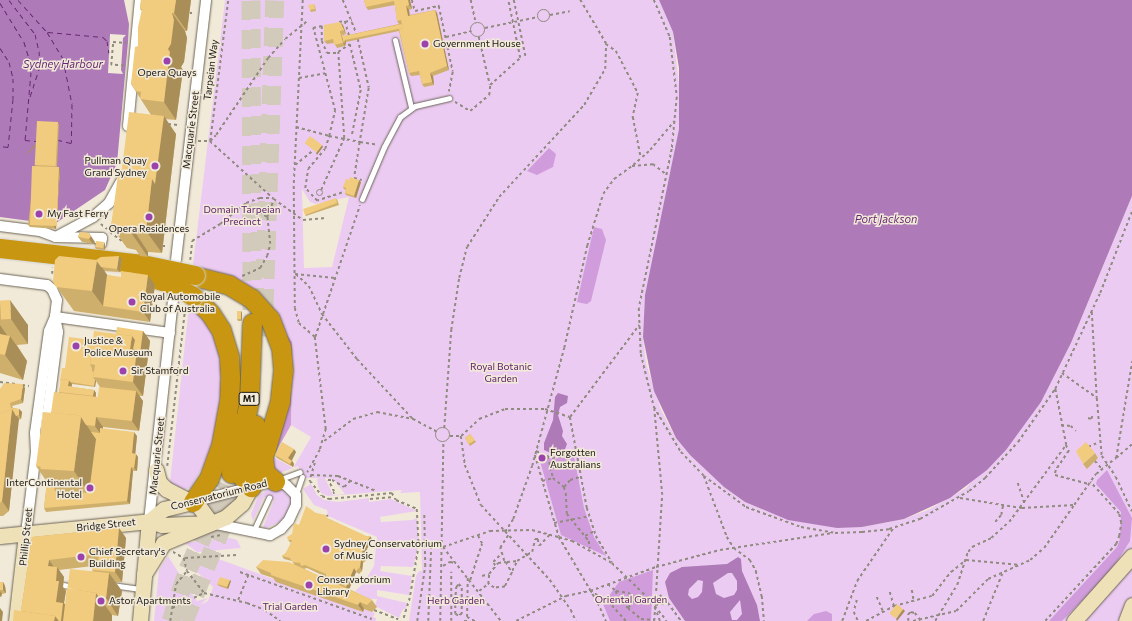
<!DOCTYPE html>
<html>
<head>
<meta charset="utf-8">
<style>
  body { margin:0 }
  #map { position:relative; width:1132px; height:621px; overflow:hidden; background:#f2ead9; font-family:Commissioner,sans-serif }
  div>[style] { position:absolute }
  .green>* { inset:0; background:#eccbf3 }
  .forest>* { inset:0; background:#d19cdb }
  .water>* { inset:0; background:#ae7bb8 }
  .pier>* { inset:0; background:#f2ead9 }
  .ferry>* { height:1px; margin-top:-0.5px; transform-origin:0; background:repeating-linear-gradient(90deg,#672873 0 5px,transparent 0 9px) }
  .highway-tunnel>* { height:19px; margin-top:-9.5px; transform-origin:0; background:repeating-linear-gradient(90deg,#d2cabb 0 19px,transparent 0 29px) }
  .path>* { height:1.5px; margin-top:-0.75px; transform-origin:0; background:repeating-linear-gradient(90deg,#908b7f 0 3px,transparent 0 6px) }
  .path>.ring { margin:-0.75px; padding:0; box-sizing:content-box; background:none; border:1.5px solid #908b7f; border-radius:50% }
  .roads { filter:drop-shadow(0 0 1px #6b6455) drop-shadow(0 0 1px #6b6455) }
  .lane>* { height:5px; margin:-2.5px; padding:0 2.5px; transform-origin:2.5px; border-radius:2.5px; background:#fff }
  .street>* { height:10px; margin:-5px; padding:0 5px; transform-origin:5px; border-radius:5px; background:#fff }
  .secondary>* { height:15px; margin:-7.5px; padding:0 7.5px; transform-origin:7.5px; border-radius:7.5px; background:#eee0b7 }
  .highway>* { height:19px; margin:-9.5px; padding:0 9.5px; transform-origin:9.5px; border-radius:9.5px; background:#c89610 }
  .path-bridge>* { height:1.5px; margin-top:-0.75px; transform-origin:0; background:repeating-linear-gradient(90deg,#908b7f 0 3px,transparent 0 6px) }
  .bridges { filter:drop-shadow(0 0 1px #d1d1d0) drop-shadow(0 0 1px #d1d1d0) }
  .highway-bridge>* { height:19px; margin:-9.5px; padding:0 9.5px; transform-origin:9.5px; border-radius:9.5px; background:#c89610 }
  .wall>* { inset:0; background:#cfaf6c }
  .shaded-wall>* { inset:0; background:#a98e58; transform-origin:0 0 }
  .building>* { inset:0; background:#f1cb7e; transform-origin:0 0 }
  .dots>* { width:11px; height:11px; translate:-50% -50%; box-sizing:border-box; border:2px solid #f2ead9; border-radius:50% }
  span { translate:-50% -50%; white-space:nowrap; text-align:center; line-height:1.15; -webkit-text-stroke:3px #f2ead9; paint-order:stroke }
  .shield-label span { padding:1px 3px; background:#f2ead9; border:1px solid; border-radius:3px; -webkit-text-stroke-width:0 }
  .shield-label { font-size:9px; color:#1b1813; font-weight:700 }
  .poi-label { font-size:10px; color:#1b1813 }
  .left { translate:0 -50%; text-align:left }
  .right { translate:-100% -50%; text-align:right }
  .street-label { font-size:10px; color:#1b1813 }
  .park-label { font-size:10px; color:#60216c }
  .water-label { font-size:11px; color:#672873; font-style:italic }
</style>
</head>
<body>
<div id="map">
  <div class="green">
    <i style="clip-path:polygon(evenodd,225px 0,659px 0,673px 32px,681px 103px,679px 129px,667px 198px,645px 295px,643px 337px,646px 363px,661px 410px,676px 438px,690px 455px,724px 487px,745px 502px,766px 511px,862px 527px,904px 519px,928px 510px,966px 488px,1041px 402px,1071px 343px,1132px 196px,1132px 621px,409px 621px,416px 576px,419px 571px,422px 571px,420px 492px,400px 493px,402px 490px,328px 496px,321px 493px,318px 486px,317px 479px,320px 478px,303px 478px,298px 466px,280px 473px,275px 472px,270px 455px,293px 468px,311px 437px,291px 425px,292px 342px,222px 274px,193px 265px,225px 0,302px 189px,310px 202px,315px 204px,349px 197px,332px 267px,304px 268px,302px 189px,225px 0,325px 478px,333px 479px,345px 494px,333px 495px,325px 478px)"></i>
    <i style="clip-path:polygon(189px 306px,207px 321px,219px 345px,226px 387px,216px 435px,203px 467px,190px 488px,182px 491px,174px 488px,170px 482px)"></i>
    <i style="clip-path:polygon(311px 484px,317px 495px,324px 500px,338px 502px,369px 498px,369px 502px,391px 499px,417px 511px,380px 517px,381px 522px,412px 520px,417px 518px,419px 541px,381px 541px,382px 547px,418px 548px,413px 567px,381px 566px,380px 571px,412px 576px,409px 595px,377px 590px,377px 596px,407px 603px,406px 609px,403px 609px,399px 618px,375px 606px,377px 599px,369px 599px,355px 591px,363px 584px,374px 566px,377px 537px,328px 516px,327px 510px,314px 505px,303px 489px)"></i>
    <i style="clip-path:polygon(271px 486px,283px 486px,292px 497px,291px 504px,282px 521px,262px 530px,274px 500px,264px 497px,253px 521px,251px 514px,258px 497px)"></i>
    <i style="clip-path:polygon(230px 538px,237px 540px,241px 548px,197px 552px,185px 543px)"></i>
    <i style="clip-path:polygon(168px 556px,182px 578px,186px 578px,196px 589px,192px 594px,197px 601px,208px 598px,200px 605px,208px 601px,213px 587px,196px 571px,194px 564px,205px 559px,216px 558px,363px 612px,364px 609px,375px 613px,373px 617px,376px 618px,376px 621px,154px 621px,159px 570px)"></i>
  </div>
  <div class="forest">
    <i style="clip-path:polygon(549px 148px,556px 154px,553px 167px,537px 175px,527px 171px)"></i>
    <i style="clip-path:polygon(594px 227px,602px 229px,606px 240px,591px 301px,587px 304px,581px 303px,577px 302px)"></i>
    <i style="clip-path:polygon(279px 324px,292px 342px,291px 425px,273px 457px,270px 455px)"></i>
    <i style="clip-path:polygon(538px 454px,552px 459px,574px 456px,584px 508px,594px 537px,606px 556px,561px 535px)"></i>
    <i style="clip-path:polygon(1107px 470px,1132px 518px,1130px 541px,1111px 571px,1062px 621px,1049px 621px,1117px 547px,1120px 539px,1121px 512px,1096px 484px,1097px 480px)"></i>
    <i style="clip-path:polygon(653px 570px,651px 621px,610px 621px,603px 604px,619px 582px)"></i>
    <i style="clip-path:polygon(826px 611px,832px 614px,832px 621px,807px 621px,814px 614px)"></i>
  </div>
  <div class="water">
    <i style="clip-path:polygon(0 0,124px 0,129px 24px,128px 42px,117px 163px,105px 190px,56px 223px,60px 169px,30px 221px,0 217px)"></i>
    <i style="clip-path:polygon(659px 0,1132px 0,1132px 196px,1071px 343px,1041px 402px,1006px 450px,987px 470px,950px 498px,904px 519px,862px 527px,837px 528px,788px 520px,745px 502px,724px 487px,690px 455px,676px 438px,654px 391px,643px 337px,645px 295px,679px 129px,679px 68px,673px 32px)"></i>
    <i style="clip-path:polygon(558px 393px,568px 396px,567px 403px,560px 407px,558px 415px,563px 431px,562px 436px,567px 444px,564px 452px,553px 454px,544px 450px,544px 443px,553px 420px,555px 397px)"></i>
    <i style="clip-path:polygon(evenodd,738px 557px,741px 559px,742px 571px,757px 605px,760px 621px,685px 621px,669px 598px,665px 582px,670px 573px,682px 567px,727px 564px,738px 557px,728px 573px,732px 573px,737px 581px,737px 590px,734px 595px,724px 598px,716px 594px,713px 583px,728px 573px,738px 557px,698px 580px,703px 581px,702px 592px,698px 597px,692px 599px,688px 595px,689px 589px,698px 580px,738px 557px,740px 600px,742px 614px,737px 620px,732px 620px,730px 612px,740px 600px)"></i>
  </div>
  <div class="pier">
    <i style="clip-path:polygon(110px 34px,126px 35px,123px 38px,121px 70px,123px 74px,108px 73px)"></i>
  </div>
  <div class="ferry">
    <i style="left:9px;top:0;width:43px;rotate:52.6deg"></i>
    <i style="left:35px;top:34px;width:17px;rotate:77deg"></i>
    <i style="left:39px;top:51px;width:15px;rotate:86deg"></i>
    <i style="left:40px;top:66px;width:35px;rotate:108deg"></i>
    <i style="left:18px;top:0;width:43px;rotate:47.8deg"></i>
    <i style="left:47px;top:32px;width:31px;rotate:59deg"></i>
    <i style="left:63px;top:59px;width:46px;rotate:78.7deg"></i>
    <i style="left:72px;top:104px;width:39px;rotate:91deg"></i>
    <i style="left:71px;top:143px;width:13px;rotate:-167deg"></i>
    <i style="left:0;top:3px;width:46px;rotate:58.4deg"></i>
    <i style="left:24px;top:42px;width:17px;rotate:73deg"></i>
    <i style="left:29px;top:58px;width:14px;rotate:82deg"></i>
    <i style="left:31px;top:72px;width:68px;rotate:95deg"></i>
    <i style="left:25px;top:140px;width:11px;rotate:5deg"></i>
    <i style="left:48px;top:32px;width:55px;rotate:5.2deg"></i>
    <i style="left:103px;top:37px;width:6px;rotate:45deg"></i>
    <i style="left:107px;top:41px;width:12px;rotate:81deg"></i>
    <i style="left:0;top:48px;width:17px;rotate:57deg"></i>
    <i style="left:9px;top:62px;width:16px;rotate:76deg"></i>
    <i style="left:13px;top:78px;width:21px;rotate:90deg"></i>
    <i style="left:13px;top:99px;width:48px;rotate:95.9deg"></i>
    <i style="left:8px;top:147px;width:8px;rotate:-173deg"></i>
  </div>
  <div class="highway-tunnel">
    <i style="left:251px;top:0;width:310px;rotate:89.8deg"></i>
    <i style="left:263px;top:336px;width:336px;rotate:-88deg"></i>
    <i style="left:171px;top:621px;width:55px;rotate:-71.9deg"></i>
    <i style="left:188px;top:569px;width:93px;rotate:-65.9deg"></i>
    <i style="left:184px;top:621px;width:150px;rotate:-68.1deg"></i>
  </div>
  <div class="path">
    <i style="left:303px;top:0;width:186px;rotate:92.8deg"></i>
    <i style="left:294px;top:186px;width:122px;rotate:89.5deg"></i>
    <i style="left:295px;top:308px;width:16px;rotate:75deg"></i>
    <i style="left:299px;top:323px;width:21px;rotate:41deg"></i>
    <i style="left:315px;top:337px;width:93px;rotate:83.2deg"></i>
    <i style="left:326px;top:429px;width:22px;rotate:106deg"></i>
    <i style="left:320px;top:450px;width:26px;rotate:119deg"></i>
    <i style="left:343px;top:0;width:38px;rotate:68deg"></i>
    <i style="left:412px;top:0;width:11px;rotate:75deg"></i>
    <i style="left:415px;top:11px;width:25px;rotate:-12deg"></i>
    <i style="left:439px;top:6px;width:67px;rotate:78deg"></i>
    <i style="left:453px;top:72px;width:20px;rotate:101deg"></i>
    <i style="left:471px;top:0;width:24px;rotate:78deg"></i>
    <i style="left:514px;top:0;width:59px;rotate:78.3deg"></i>
    <i style="left:654px;top:0;width:40px;rotate:66.6deg"></i>
    <i style="left:670px;top:37px;width:60px;rotate:83.3deg"></i>
    <i style="left:677px;top:97px;width:52px;rotate:95.5deg"></i>
    <i style="left:672px;top:149px;width:162px;rotate:101.7deg"></i>
    <i style="left:639px;top:308px;width:46px;rotate:87.5deg"></i>
    <i style="left:641px;top:354px;width:55px;rotate:76.2deg"></i>
    <i style="left:654px;top:407px;width:52px;rotate:59deg"></i>
    <i style="left:681px;top:452px;width:33px;rotate:46deg"></i>
    <i style="left:704px;top:476px;width:52px;rotate:36.4deg"></i>
    <i style="left:746px;top:507px;width:59px;rotate:20deg"></i>
    <i style="left:801px;top:527px;width:35px;rotate:10deg"></i>
    <i style="left:835px;top:533px;width:27px;rotate:-2deg"></i>
    <i style="left:862px;top:532px;width:27px;rotate:-6deg"></i>
    <i style="left:889px;top:529px;width:33px;rotate:-18deg"></i>
    <i style="left:920px;top:519px;width:56px;rotate:-29.7deg"></i>
    <i style="left:969px;top:491px;width:21px;rotate:-39deg"></i>
    <i style="left:985px;top:478px;width:49px;rotate:-47.5deg"></i>
    <i style="left:1018px;top:442px;width:65px;rotate:-55.1deg"></i>
    <i style="left:1055px;top:389px;width:106px;rotate:-64.9deg"></i>
    <i style="left:1100px;top:293px;width:88px;rotate:-68.7deg"></i>
    <i class="ring" style="left:538px;top:10px;width:10.5px;height:10.5px"></i>
    <i style="left:190px;top:13px;width:2px"></i>
    <i style="left:550px;top:15px;width:20px;rotate:-11deg"></i>
    <i style="left:339px;top:22px;width:6px;rotate:-9deg"></i>
    <i style="left:345px;top:21px;width:15px;rotate:74deg"></i>
    <i style="left:345px;top:22px;width:7px;rotate:-16deg"></i>
    <i class="ring" style="left:471px;top:23px;width:12.5px;height:12.5px"></i>
    <i style="left:485px;top:28px;width:54px;rotate:-11.7deg"></i>
    <i style="left:446px;top:37px;width:26px;rotate:-13deg"></i>
    <i style="left:479px;top:37px;width:49px;rotate:77.1deg"></i>
    <i style="left:490px;top:85px;width:40px;rotate:-42deg"></i>
    <i style="left:520px;top:58px;width:59px;rotate:-101.7deg"></i>
    <i style="left:358px;top:39px;width:50px;rotate:77.3deg"></i>
    <i style="left:369px;top:88px;width:55px;rotate:99.5deg"></i>
    <i style="left:360px;top:142px;width:18px;rotate:9deg"></i>
    <i style="left:606px;top:44px;width:12px;rotate:35deg"></i>
    <i style="left:616px;top:51px;width:47px;rotate:62.4deg"></i>
    <i style="left:638px;top:93px;width:25px;rotate:102deg"></i>
    <i style="left:633px;top:117px;width:42px;rotate:79deg"></i>
    <i style="left:124px;top:66px;width:13px;rotate:-176deg"></i>
    <i style="left:111px;top:65px;width:23px;rotate:-85deg"></i>
    <i style="left:113px;top:42px;width:14px;rotate:4deg"></i>
    <i style="left:299px;top:78px;width:27px;rotate:-10deg"></i>
    <i style="left:455px;top:102px;width:17px;rotate:31deg"></i>
    <i style="left:470px;top:111px;width:25px;rotate:-40deg"></i>
    <i style="left:489px;top:95px;width:10px;rotate:-84deg"></i>
    <i style="left:168px;top:124px;width:10px;rotate:6deg"></i>
    <i style="left:296px;top:127px;width:34px;rotate:15deg"></i>
    <i style="left:329px;top:136px;width:26px;rotate:-77deg"></i>
    <i style="left:335px;top:111px;width:86px;rotate:-104.8deg"></i>
    <i style="left:313px;top:28px;width:9px;rotate:-13deg"></i>
    <i style="left:322px;top:26px;width:15px;rotate:90deg"></i>
    <i style="left:322px;top:41px;width:13px;rotate:67deg"></i>
    <i style="left:327px;top:53px;width:11px"></i>
    <i style="left:198px;top:141px;width:12px"></i>
    <i style="left:210px;top:141px;width:8px;rotate:-45deg"></i>
    <i style="left:216px;top:135px;width:93px;rotate:-56deg"></i>
    <i style="left:268px;top:58px;width:25px;rotate:-48deg"></i>
    <i style="left:285px;top:39px;width:28px;rotate:-39deg"></i>
    <i style="left:210px;top:141px;width:86px;rotate:42.2deg"></i>
    <i style="left:274px;top:199px;width:36px;rotate:36deg"></i>
    <i style="left:303px;top:220px;width:23px;rotate:-5deg"></i>
    <i style="left:210px;top:141px;width:142px;rotate:-82.7deg"></i>
    <i style="left:295px;top:165px;width:22px;rotate:-39deg"></i>
    <i style="left:633px;top:165px;width:23px;rotate:-41deg"></i>
    <i style="left:650px;top:150px;width:38px;rotate:-50deg"></i>
    <i class="ring" style="left:316.5px;top:189.5px;width:5.5px;height:5.5px"></i>
    <i style="left:321px;top:190px;width:57px;rotate:-66.1deg"></i>
    <i style="left:344px;top:138px;width:86px;rotate:-94deg"></i>
    <i style="left:338px;top:52px;width:14px;rotate:-34deg"></i>
    <i style="left:350px;top:44px;width:47px;rotate:76.6deg"></i>
    <i style="left:361px;top:90px;width:47px;rotate:101.1deg"></i>
    <i style="left:342px;top:193px;width:26px;rotate:162deg"></i>
    <i style="left:317px;top:201px;width:18px;rotate:-133deg"></i>
    <i style="left:305px;top:188px;width:19px;rotate:-81deg"></i>
    <i style="left:308px;top:169px;width:26px;rotate:-50deg"></i>
    <i style="left:325px;top:149px;width:14px;rotate:-73deg"></i>
    <i style="left:329px;top:136px;width:32px;rotate:11deg"></i>
    <i style="left:360px;top:142px;width:36px;rotate:99deg"></i>
    <i style="left:354px;top:178px;width:8px;rotate:14deg"></i>
    <i style="left:242px;top:206px;width:13px;rotate:9deg"></i>
    <i style="left:255px;top:208px;width:15px;rotate:37deg"></i>
    <i style="left:101px;top:224px;width:8px;rotate:40deg"></i>
    <i style="left:110px;top:232px;width:15px;rotate:37deg"></i>
    <i style="left:163px;top:246px;width:2px"></i>
    <i style="left:190px;top:260px;width:19px;rotate:-84deg"></i>
    <i style="left:192px;top:241px;width:33px;rotate:-31deg"></i>
    <i style="left:220px;top:224px;width:33px;rotate:-39deg"></i>
    <i style="left:246px;top:203px;width:15px;rotate:-20deg"></i>
    <i style="left:260px;top:198px;width:12px"></i>
    <i style="left:52px;top:274px;width:6px;rotate:-90deg"></i>
    <i style="left:295px;top:274px;width:40px;rotate:5.7deg"></i>
    <i style="left:296px;top:274px;width:18px;rotate:43deg"></i>
    <i style="left:309px;top:286px;width:31px;rotate:65deg"></i>
    <i style="left:322px;top:314px;width:57px;rotate:52.1deg"></i>
    <i style="left:357px;top:359px;width:82px;rotate:47deg"></i>
    <i style="left:242px;top:276px;width:20px;rotate:-24deg"></i>
    <i style="left:260px;top:268px;width:14px;rotate:-60deg"></i>
    <i style="left:267px;top:256px;width:12px;rotate:-76deg"></i>
    <i style="left:270px;top:244px;width:27px;rotate:-96deg"></i>
    <i style="left:267px;top:217px;width:19px;rotate:-69deg"></i>
    <i style="left:1092px;top:312px;width:86px;rotate:86.7deg"></i>
    <i style="left:315px;top:337px;width:139px;rotate:-71.2deg"></i>
    <i style="left:1062px;top:373px;width:43px;rotate:35.5deg"></i>
    <i style="left:1097px;top:398px;width:58px;rotate:85.1deg"></i>
    <i style="left:1102px;top:456px;width:25px;rotate:56deg"></i>
    <i style="left:1116px;top:477px;width:38px;rotate:65deg"></i>
    <i style="left:0;top:382px;width:16px;rotate:7deg"></i>
    <i style="left:22px;top:385px;width:7px;rotate:8deg"></i>
    <i style="left:570px;top:417px;width:93px;rotate:79.4deg"></i>
    <i style="left:587px;top:508px;width:29px;rotate:72deg"></i>
    <i style="left:596px;top:536px;width:31px;rotate:59deg"></i>
    <i style="left:612px;top:563px;width:49px;rotate:44.2deg"></i>
    <i style="left:647px;top:597px;width:31px;rotate:50deg"></i>
    <i style="left:1088px;top:418px;width:3px;rotate:18deg"></i>
    <i style="left:1091px;top:419px;width:5px;rotate:-68deg"></i>
    <i style="left:1061px;top:425px;width:10px;rotate:6deg"></i>
    <i style="left:1071px;top:426px;width:7px;rotate:45deg"></i>
    <i style="left:444px;top:428px;width:98px;rotate:-85.9deg"></i>
    <i style="left:451px;top:330px;width:53px;rotate:-81.3deg"></i>
    <i style="left:459px;top:278px;width:32px;rotate:-76deg"></i>
    <i style="left:467px;top:247px;width:59px;rotate:-57.4deg"></i>
    <i style="left:499px;top:197px;width:125px;rotate:-47.3deg"></i>
    <i style="left:584px;top:105px;width:42px;rotate:-59.7deg"></i>
    <i style="left:605px;top:69px;width:25px;rotate:-88deg"></i>
    <i style="left:606px;top:44px;width:51px;rotate:-120.6deg"></i>
    <i class="ring" style="left:436px;top:428px;width:12.5px;height:12.5px"></i>
    <i style="left:450px;top:436px;width:11px"></i>
    <i style="left:461px;top:436px;width:25px;rotate:-43deg"></i>
    <i style="left:479px;top:419px;width:28px;rotate:-21deg"></i>
    <i style="left:505px;top:409px;width:40px"></i>
    <i style="left:545px;top:409px;width:26px;rotate:18deg"></i>
    <i style="left:570px;top:417px;width:115px;rotate:-53.1deg"></i>
    <i style="left:461px;top:436px;width:29px;rotate:82deg"></i>
    <i style="left:465px;top:465px;width:43px;rotate:68.2deg"></i>
    <i style="left:481px;top:505px;width:102px;rotate:47.4deg"></i>
    <i style="left:550px;top:580px;width:37px;rotate:55deg"></i>
    <i style="left:571px;top:610px;width:12px;rotate:66deg"></i>
    <i style="left:324px;top:441px;width:36px;rotate:-37deg"></i>
    <i style="left:353px;top:419px;width:25px;rotate:-16deg"></i>
    <i style="left:377px;top:412px;width:37px;rotate:11deg"></i>
    <i style="left:413px;top:419px;width:27px;rotate:28deg"></i>
    <i style="left:1066px;top:445px;width:7px;rotate:63deg"></i>
    <i style="left:1069px;top:451px;width:23px;rotate:124deg"></i>
    <i style="left:1056px;top:470px;width:5px;rotate:101deg"></i>
    <i style="left:1055px;top:475px;width:35px;rotate:15deg"></i>
    <i style="left:1088px;top:447px;width:12px;rotate:-24deg"></i>
    <i style="left:536px;top:451px;width:17px;rotate:24deg"></i>
    <i style="left:552px;top:458px;width:24px;rotate:-9deg"></i>
    <i style="left:535px;top:455px;width:85px;rotate:73.7deg"></i>
    <i style="left:559px;top:537px;width:14px;rotate:17deg"></i>
    <i style="left:572px;top:541px;width:46px;rotate:28.8deg"></i>
    <i style="left:548px;top:456px;width:23px;rotate:77deg"></i>
    <i style="left:553px;top:478px;width:14px;rotate:39deg"></i>
    <i style="left:564px;top:487px;width:6px;rotate:72deg"></i>
    <i style="left:566px;top:493px;width:21px;rotate:87deg"></i>
    <i style="left:567px;top:514px;width:35px;rotate:51deg"></i>
    <i style="left:589px;top:541px;width:8px;rotate:83deg"></i>
    <i style="left:1116px;top:458px;width:21px;rotate:-41deg"></i>
    <i style="left:1095px;top:461px;width:11px;rotate:49deg"></i>
    <i style="left:538px;top:462px;width:9px;rotate:-18deg"></i>
    <i style="left:315px;top:463px;width:19px;rotate:106deg"></i>
    <i style="left:310px;top:481px;width:19px;rotate:51deg"></i>
    <i style="left:322px;top:496px;width:8px;rotate:23deg"></i>
    <i style="left:329px;top:499px;width:63px;rotate:-5.4deg"></i>
    <i style="left:392px;top:493px;width:8px;rotate:60deg"></i>
    <i style="left:396px;top:500px;width:23px;rotate:23deg"></i>
    <i style="left:417px;top:509px;width:36px;rotate:87deg"></i>
    <i style="left:419px;top:545px;width:54px;rotate:99.6deg"></i>
    <i style="left:410px;top:598px;width:24px;rotate:107deg"></i>
    <i style="left:167px;top:466px;width:160px;rotate:-83.5deg"></i>
    <i style="left:311px;top:475px;width:27px;rotate:2deg"></i>
    <i style="left:338px;top:476px;width:41px;rotate:21.5deg"></i>
    <i style="left:704px;top:476px;width:65px;rotate:69.3deg"></i>
    <i style="left:727px;top:537px;width:13px;rotate:58deg"></i>
    <i style="left:734px;top:548px;width:20px;rotate:37deg"></i>
    <i style="left:750px;top:560px;width:13px;rotate:61deg"></i>
    <i style="left:756px;top:571px;width:26px;rotate:77deg"></i>
    <i style="left:762px;top:596px;width:25px;rotate:85deg"></i>
    <i style="left:542px;top:481px;width:11px;rotate:-15deg"></i>
    <i style="left:1018px;top:483px;width:22px;rotate:72deg"></i>
    <i style="left:564px;top:487px;width:9px;rotate:-49deg"></i>
    <i style="left:570px;top:480px;width:10px;rotate:-17deg"></i>
    <i style="left:333px;top:494px;width:2px;rotate:-63deg"></i>
    <i style="left:334px;top:492px;width:13px;rotate:-117deg"></i>
    <i style="left:328px;top:480px;width:4px"></i>
    <i style="left:332px;top:480px;width:14px;rotate:30deg"></i>
    <i style="left:344px;top:487px;width:8px;rotate:-45deg"></i>
    <i style="left:960px;top:498px;width:63px;rotate:9.2deg"></i>
    <i style="left:1022px;top:508px;width:52px;rotate:-3.3deg"></i>
    <i style="left:1074px;top:505px;width:38px;rotate:-55deg"></i>
    <i style="left:1096px;top:474px;width:26px;rotate:-39deg"></i>
    <i style="left:1116px;top:458px;width:98px;rotate:-80.6deg"></i>
    <i style="left:370px;top:499px;width:24px;rotate:-5deg"></i>
    <i style="left:327px;top:515px;width:2px;rotate:63deg"></i>
    <i style="left:995px;top:522px;width:9px;rotate:-49deg"></i>
    <i style="left:1001px;top:515px;width:10px;rotate:-79deg"></i>
    <i style="left:554px;top:523px;width:36px;rotate:-11deg"></i>
    <i style="left:505px;top:532px;width:15px;rotate:-58deg"></i>
    <i style="left:513px;top:519px;width:56px;rotate:-70.3deg"></i>
    <i style="left:532px;top:466px;width:122px;rotate:-74.8deg"></i>
    <i style="left:564px;top:348px;width:105px;rotate:-77.3deg"></i>
    <i style="left:587px;top:246px;width:54px;rotate:-72.9deg"></i>
    <i style="left:603px;top:194px;width:19px;rotate:-54deg"></i>
    <i style="left:614px;top:179px;width:22px;rotate:-36deg"></i>
    <i style="left:632px;top:166px;width:21px;rotate:-5deg"></i>
    <i style="left:653px;top:164px;width:18px;rotate:38deg"></i>
    <i style="left:585px;top:536px;width:11px;rotate:-27deg"></i>
    <i style="left:211px;top:537px;width:10px;rotate:-11deg"></i>
    <i style="left:426px;top:546px;width:17px;rotate:3deg"></i>
    <i style="left:443px;top:547px;width:50px;rotate:-18.8deg"></i>
    <i style="left:490px;top:531px;width:42px;rotate:-1.4deg"></i>
    <i style="left:532px;top:530px;width:28px;rotate:15deg"></i>
    <i style="left:559px;top:537px;width:77px;rotate:59.4deg"></i>
    <i style="left:598px;top:603px;width:20px;rotate:66deg"></i>
    <i style="left:443px;top:547px;width:94px;rotate:51.9deg"></i>
    <i style="left:173px;top:552px;width:13px;rotate:29deg"></i>
    <i style="left:184px;top:558px;width:13px;rotate:77deg"></i>
    <i style="left:187px;top:571px;width:28px;rotate:52deg"></i>
    <i style="left:204px;top:593px;width:44px;rotate:13.1deg"></i>
    <i style="left:247px;top:603px;width:19px;rotate:21deg"></i>
    <i style="left:265px;top:610px;width:19px;rotate:36deg"></i>
    <i style="left:185px;top:558px;width:52px;rotate:-3.3deg"></i>
    <i style="left:504px;top:561px;width:14px;rotate:-107deg"></i>
    <i style="left:500px;top:548px;width:15px;rotate:-58deg"></i>
    <i style="left:507px;top:562px;width:10px;rotate:-6deg"></i>
    <i style="left:443px;top:566px;width:8px;rotate:-30deg"></i>
    <i style="left:450px;top:562px;width:5px;rotate:11deg"></i>
    <i style="left:495px;top:566px;width:4px;rotate:-117deg"></i>
    <i style="left:493px;top:562px;width:13px;rotate:-45deg"></i>
    <i style="left:512px;top:571px;width:11px;rotate:-63deg"></i>
    <i style="left:517px;top:561px;width:17px;rotate:-31deg"></i>
    <i style="left:532px;top:552px;width:13px;rotate:-77deg"></i>
    <i style="left:535px;top:539px;width:3px"></i>
    <i style="left:538px;top:539px;width:7px;rotate:82deg"></i>
    <i style="left:539px;top:546px;width:16px;rotate:-47deg"></i>
    <i style="left:240px;top:572px;width:140px;rotate:19.6deg"></i>
    <i style="left:482px;top:576px;width:7px;rotate:-16deg"></i>
    <i style="left:468px;top:578px;width:39px;rotate:91deg"></i>
    <i style="left:467px;top:617px;width:9px;rotate:27deg"></i>
    <i style="left:470px;top:580px;width:38px;rotate:-72deg"></i>
    <i style="left:482px;top:544px;width:11px;rotate:-117deg"></i>
    <i style="left:608px;top:584px;width:11px;rotate:41deg"></i>
    <i style="left:616px;top:591px;width:13px;rotate:9deg"></i>
    <i style="left:629px;top:593px;width:9px;rotate:54deg"></i>
    <i style="left:634px;top:600px;width:13px;rotate:-13deg"></i>
    <i style="left:912px;top:590px;width:11px;rotate:80deg"></i>
    <i style="left:479px;top:591px;width:11px;rotate:-38deg"></i>
    <i style="left:488px;top:584px;width:10px;rotate:-84deg"></i>
    <i style="left:489px;top:574px;width:14px;rotate:-51deg"></i>
    <i style="left:498px;top:563px;width:8px;rotate:-7deg"></i>
    <i style="left:506px;top:562px;width:13px;rotate:61deg"></i>
    <i style="left:512px;top:573px;width:16px;rotate:117deg"></i>
    <i style="left:505px;top:587px;width:11px;rotate:175deg"></i>
    <i style="left:494px;top:588px;width:7px;rotate:-146deg"></i>
    <i style="left:590px;top:591px;width:21px;rotate:29deg"></i>
    <i style="left:608px;top:601px;width:27px;rotate:48deg"></i>
    <i style="left:616px;top:591px;width:7px;rotate:74deg"></i>
    <i style="left:618px;top:598px;width:14px;rotate:45deg"></i>
    <i style="left:628px;top:608px;width:10px;rotate:-53deg"></i>
    <i style="left:890px;top:592px;width:15px;rotate:74deg"></i>
    <i style="left:660px;top:595px;width:11px;rotate:45deg"></i>
    <i style="left:877px;top:597px;width:15px;rotate:67deg"></i>
    <i style="left:455px;top:598px;width:7px"></i>
    <i style="left:238px;top:600px;width:27px;rotate:-68deg"></i>
    <i style="left:857px;top:600px;width:12px;rotate:104deg"></i>
    <i style="left:854px;top:612px;width:10px;rotate:66deg"></i>
    <i style="left:451px;top:601px;width:4px"></i>
    <i style="left:455px;top:601px;width:14px;rotate:-86deg"></i>
    <i style="left:456px;top:587px;width:4px;rotate:-45deg"></i>
    <i style="left:459px;top:584px;width:5px;rotate:53deg"></i>
    <i style="left:462px;top:588px;width:26px;rotate:90deg"></i>
    <i style="left:462px;top:614px;width:4px;rotate:153deg"></i>
    <i style="left:458px;top:616px;width:4px;rotate:-146deg"></i>
    <i style="left:455px;top:614px;width:13px;rotate:-90deg"></i>
    <i style="left:455px;top:603px;width:4px;rotate:27deg"></i>
    <i style="left:459px;top:605px;width:3px;rotate:-45deg"></i>
    <i style="left:655px;top:605px;width:13px;rotate:-9deg"></i>
    <i style="left:668px;top:603px;width:22px;rotate:54deg"></i>
    <i style="left:655px;top:607px;width:15px;rotate:70deg"></i>
    <i style="left:172px;top:608px;width:35px;rotate:-25deg"></i>
    <i style="left:628px;top:608px;width:17px;rotate:40deg"></i>
    <i style="left:641px;top:619px;width:13px;rotate:4deg"></i>
    <i style="left:170px;top:621px;width:37px;rotate:-81deg"></i>
    <i style="left:176px;top:584px;width:17px;rotate:-50deg"></i>
    <i style="left:417px;top:621px;width:56px;rotate:-81.7deg"></i>
    <i style="left:425px;top:566px;width:53px;rotate:-91.1deg"></i>
    <i style="left:428px;top:621px;width:74px;rotate:-87.7deg"></i>
    <i style="left:440px;top:621px;width:179px;rotate:-89deg"></i>
    <i style="left:451px;top:621px;width:49px;rotate:-90deg"></i>
    <i style="left:464px;top:621px;width:6px"></i>
    <i style="left:516px;top:621px;width:56px;rotate:-26.6deg"></i>
    <i style="left:566px;top:596px;width:25px;rotate:-12deg"></i>
    <i style="left:590px;top:591px;width:70px;rotate:-20deg"></i>
    <i style="left:656px;top:567px;width:66px;rotate:-14.9deg"></i>
    <i style="left:720px;top:550px;width:114px;rotate:-8.6deg"></i>
    <i style="left:654px;top:621px;width:126px;rotate:-86.4deg"></i>
    <i style="left:662px;top:495px;width:86px;rotate:-95.3deg"></i>
    <i style="left:842px;top:621px;width:43px;rotate:-69.4deg"></i>
    <i style="left:857px;top:581px;width:65px;rotate:-55.6deg"></i>
    <i style="left:866px;top:621px;width:32px;rotate:-28deg"></i>
    <i style="left:894px;top:606px;width:39px;rotate:-15deg"></i>
    <i style="left:932px;top:596px;width:31px;rotate:-52deg"></i>
    <i style="left:951px;top:572px;width:19px;rotate:-39deg"></i>
    <i style="left:966px;top:560px;width:54px;rotate:5.3deg"></i>
    <i style="left:908px;top:621px;width:7px;rotate:-90deg"></i>
    <i style="left:908px;top:614px;width:4px;rotate:-34deg"></i>
    <i style="left:911px;top:612px;width:4px;rotate:14deg"></i>
    <i style="left:915px;top:613px;width:10px;rotate:53deg"></i>
    <i style="left:913px;top:621px;width:44px;rotate:-13.1deg"></i>
    <i style="left:956px;top:611px;width:45px;rotate:-45deg"></i>
    <i style="left:988px;top:579px;width:46px;rotate:-24.3deg"></i>
    <i style="left:1030px;top:560px;width:18px;rotate:-41deg"></i>
    <i style="left:1044px;top:548px;width:52px;rotate:-55.1deg"></i>
    <i style="left:935px;top:621px;width:42px;rotate:-58.6deg"></i>
    <i style="left:957px;top:585px;width:35px;rotate:-72deg"></i>
    <i style="left:968px;top:552px;width:6px;rotate:-51deg"></i>
    <i style="left:972px;top:547px;width:21px;rotate:-25deg"></i>
    <i style="left:991px;top:538px;width:24px;rotate:-42deg"></i>
    <i style="left:1009px;top:522px;width:96px;rotate:-53.5deg"></i>
    <i style="left:1066px;top:445px;width:57px;rotate:-101.1deg"></i>
    <i style="left:983px;top:621px;width:51px;rotate:-68deg"></i>
    <i style="left:1045px;top:621px;width:105px;rotate:-47.3deg"></i>
    <i style="left:1116px;top:544px;width:9px;rotate:-69deg"></i>
    <i style="left:1119px;top:536px;width:13px;rotate:-81deg"></i>
    <i style="left:1121px;top:523px;width:9px;rotate:-103deg"></i>
    <i style="left:1119px;top:514px;width:43px;rotate:-132.2deg"></i>
  </div>
  <div class="roads">
    <div class="lane">
      <i style="left:395px;top:40px;width:69px;rotate:76.6deg"></i>
      <i style="left:362px;top:199px;width:56px;rotate:-67.1deg"></i>
      <i style="left:384px;top:147px;width:34px;rotate:-62deg"></i>
      <i style="left:400px;top:117px;width:19px;rotate:-36deg"></i>
      <i style="left:415px;top:106px;width:35px;rotate:-13deg"></i>
      <i style="left:278px;top:480px;width:23px;rotate:-20deg"></i>
      <i style="left:296px;top:494px;width:18px;rotate:-71deg"></i>
      <i style="left:253px;top:532px;width:38px;rotate:-65deg"></i>
      <i style="left:63px;top:585px;width:11px;rotate:10deg"></i>
      <i style="left:112px;top:585px;width:30px;rotate:8deg"></i>
    </div>
    <div class="street">
      <i style="left:128px;top:126px;width:127px;rotate:-84.6deg"></i>
      <i style="left:0;top:226px;width:40px;rotate:7.1deg"></i>
      <i style="left:40px;top:231px;width:17px;rotate:21deg"></i>
      <i style="left:56px;top:237px;width:46px;rotate:1.2deg"></i>
      <i style="left:102px;top:238px;width:6px;rotate:99deg"></i>
      <i style="left:56px;top:237px;width:42px;rotate:-28.4deg"></i>
      <i style="left:93px;top:217px;width:21px;rotate:-41deg"></i>
      <i style="left:109px;top:203px;width:25px;rotate:-61deg"></i>
      <i style="left:176px;top:260px;width:262px;rotate:-83.4deg"></i>
      <i style="left:0;top:279px;width:47px;rotate:7.3deg"></i>
      <i style="left:47px;top:285px;width:6px;rotate:39deg"></i>
      <i style="left:52px;top:289px;width:12px;rotate:66deg"></i>
      <i style="left:57px;top:300px;width:17px;rotate:97deg"></i>
      <i style="left:55px;top:317px;width:15px;rotate:113deg"></i>
      <i style="left:49px;top:331px;width:103px;rotate:97.8deg"></i>
      <i style="left:35px;top:433px;width:19px;rotate:87deg"></i>
      <i style="left:36px;top:452px;width:82px;rotate:97deg"></i>
      <i style="left:55px;top:317px;width:116px;rotate:7.9deg"></i>
      <i style="left:46px;top:426px;width:95px;rotate:-82.7deg"></i>
      <i style="left:58px;top:332px;width:15px;rotate:-101deg"></i>
      <i style="left:193px;top:502px;width:85px;rotate:-14.4deg"></i>
      <i style="left:275px;top:481px;width:12px;rotate:20deg"></i>
      <i style="left:286px;top:485px;width:14px;rotate:45deg"></i>
      <i style="left:296px;top:495px;width:10px;rotate:90deg"></i>
      <i style="left:296px;top:505px;width:17px;rotate:115deg"></i>
      <i style="left:289px;top:520px;width:12px;rotate:132deg"></i>
      <i style="left:281px;top:529px;width:13px;rotate:151deg"></i>
      <i style="left:270px;top:535px;width:60px;rotate:-168.5deg"></i>
      <i style="left:149px;top:521px;width:232px;rotate:-83.8deg"></i>
    </div>
    <div class="secondary">
      <i style="left:156px;top:470px;width:12px;rotate:76deg"></i>
      <i style="left:159px;top:482px;width:10px;rotate:45deg"></i>
      <i style="left:166px;top:489px;width:36px;rotate:27deg"></i>
      <i style="left:198px;top:505px;width:22px;rotate:54deg"></i>
      <i style="left:149px;top:521px;width:19px;rotate:-39deg"></i>
      <i style="left:164px;top:509px;width:30px;rotate:-14deg"></i>
      <i style="left:0;top:536px;width:150px;rotate:-5.7deg"></i>
      <i style="left:149px;top:521px;width:14px;rotate:17deg"></i>
      <i style="left:162px;top:525px;width:49px;rotate:-2.3deg"></i>
      <i style="left:144px;top:574px;width:36px;rotate:-58deg"></i>
      <i style="left:163px;top:543px;width:68px;rotate:-22.4deg"></i>
      <i style="left:226px;top:517px;width:21px;rotate:-41deg"></i>
      <i style="left:242px;top:503px;width:18px;rotate:-61deg"></i>
      <i style="left:16px;top:621px;width:89px;rotate:-83.5deg"></i>
      <i style="left:140px;top:621px;width:100px;rotate:-84.9deg"></i>
      <i style="left:1074px;top:621px;width:87px;rotate:-48.3deg"></i>
      <i style="left:1126px;top:621px;width:17px;rotate:-69deg"></i>
    </div>
    <div class="highway">
      <i style="left:198px;top:277px;width:32px;rotate:14deg"></i>
      <i style="left:229px;top:285px;width:26px;rotate:31deg"></i>
      <i style="left:251px;top:298px;width:28px;rotate:48deg"></i>
      <i style="left:270px;top:319px;width:30px;rotate:69deg"></i>
      <i style="left:281px;top:347px;width:23px;rotate:85deg"></i>
      <i style="left:283px;top:370px;width:31px;rotate:96deg"></i>
      <i style="left:280px;top:401px;width:49px;rotate:106.6deg"></i>
      <i style="left:266px;top:448px;width:42px;rotate:111deg"></i>
      <i style="left:193px;top:296px;width:24px;rotate:45deg"></i>
      <i style="left:210px;top:313px;width:20px;rotate:57deg"></i>
      <i style="left:221px;top:330px;width:28px;rotate:73deg"></i>
      <i style="left:229px;top:357px;width:21px;rotate:87deg"></i>
      <i style="left:230px;top:378px;width:23px;rotate:92deg"></i>
      <i style="left:229px;top:401px;width:45px;rotate:100.3deg"></i>
      <i style="left:221px;top:445px;width:35px;rotate:110deg"></i>
      <i style="left:209px;top:478px;width:29px;rotate:124deg"></i>
      <i style="left:241px;top:439px;width:39px;rotate:-78deg"></i>
      <i style="left:249px;top:401px;width:78px;rotate:-87.8deg"></i>
      <i style="left:263px;top:458px;width:15px;rotate:82deg"></i>
      <i style="left:265px;top:473px;width:13px;rotate:39deg"></i>
      <i style="left:231px;top:473px;width:50px;rotate:-83.2deg"></i>
      <i style="left:242px;top:477px;width:54px;rotate:-76deg"></i>
    </div>
  </div>
  <div class="path-bridge">
    <i style="left:374px;top:610px;width:26px;rotate:21deg"></i>
  </div>
  <div class="bridges">
    <div class="highway-bridge">
      <i style="left:0;top:248px;width:143px;rotate:6.4deg"></i>
      <i style="left:142px;top:264px;width:54px;rotate:11.7deg"></i>
      <i style="left:140px;top:274px;width:35px;rotate:18deg"></i>
      <i style="left:173px;top:285px;width:23px;rotate:29deg"></i>
    </div>
  </div>
  <div class="wall">
    <i style="clip-path:polygon(141px 0,191px 0,187px 31px,185px 31px,187px 38px,184px 62px,181px 67px,183px 70px,176px 120px,165px 119px,176px 134px,162px 253px,148px 252px,148px 257px,140px 256px,136px 250px,127px 248px,111px 226px,121px 176px,151px 115px,131px 84px,138px 46px,142px 11px,140px 9px)"></i>
    <i style="clip-path:polygon(364px 0,410px 0,412px 9px,409px 10px,410px 15px,435px 10px,437px 13px,449px 70px,433px 76px,434px 85px,424px 87px,422px 84px,420px 75px,411px 76px,409px 73px,399px 31px,346px 42px,345px 46px,337px 48px,334px 43px,327px 44px,324px 41px,343px 25px,346px 34px,343px 35px,344px 36px,399px 24px,397px 21px,395px 5px,368px 10px,366px 7px)"></i>
    <i style="clip-path:polygon(314px 4px,315px 6px,316px 11px,311px 12px,310px 10px)"></i>
    <i style="clip-path:polygon(59px 123px,57px 167px,60px 169px,56px 229px,30px 227px,28px 225px,35px 166px,35px 165px)"></i>
    <i style="clip-path:polygon(349px 180px,361px 182px,356px 198px,346px 195px,345px 193px,346px 190px,344px 189px,343px 187px)"></i>
    <i style="clip-path:polygon(337px 199px,339px 205px,306px 216px,305px 215px)"></i>
    <i style="clip-path:polygon(80px 232px,95px 242px,93px 244px,82px 242px,78px 237px)"></i>
    <i style="clip-path:polygon(105px 244px,105px 250px,96px 249px,95px 247px)"></i>
    <i style="clip-path:polygon(122px 259px,120px 272px,104px 271px,107px 275px,155px 285px,150px 322px,74px 311px,53px 282px,96px 260px)"></i>
    <i style="clip-path:polygon(0 301px,28px 325px,28px 344px,17px 345px,27px 361px,23px 380px,0 373px)"></i>
    <i style="clip-path:polygon(241px 311px,242px 313px,242px 321px,238px 321px,237px 319px)"></i>
    <i style="clip-path:polygon(evenodd,143px 331px,150px 341px,143px 396px,139px 396px,143px 401px,139px 431px,103px 427px,103px 429px,137px 436px,135px 454px,138px 457px,137px 471px,133px 471px,130px 504px,46px 512px,44px 508px,47px 482px,36px 466px,51px 413px,59px 392px,61px 381px,60px 381px,65px 368px,93px 340px,116px 334px,143px 331px,96px 381px,100px 387px,98px 397px,96px 397px,96px 393px,94px 390px,71px 387px,72px 384px,95px 387px,96px 381px)"></i>
    <i style="clip-path:polygon(25px 388px,23px 403px,12px 406px,13px 408px,19px 409px,22px 412px,21px 419px,18px 420px,9px 511px,3px 516px,0 516px,0 389px)"></i>
    <i style="clip-path:polygon(470px 434px,476px 442px,470px 446px,465px 438px)"></i>
    <i style="clip-path:polygon(296px 452px,292px 460px,294px 464px,293px 467px,277px 458px,275px 455px)"></i>
    <i style="clip-path:polygon(1095px 453px,1098px 458px,1087px 469px,1083px 464px)"></i>
    <i style="clip-path:polygon(evenodd,316px 513px,372px 539px,364px 555px,368px 559px,363px 563px,362px 571px,359px 574px,356px 572px,349px 589px,372px 600px,377px 607px,372px 612px,364px 609px,363px 612px,276px 582px,273px 578px,261px 574px,256px 567px,294px 564px,292px 561px,284px 559px,282px 556px,286px 553px,291px 543px,288px 540px,299px 525px,316px 513px,307px 568px,326px 577px,327px 580px,304px 569px,307px 568px,316px 513px,333px 580px,339px 585px,330px 581px,333px 580px)"></i>
    <i style="clip-path:polygon(evenodd,119px 528px,126px 538px,122px 582px,115px 582px,122px 591px,118px 616px,112px 615px,112px 621px,13px 621px,21px 611px,32px 537px,119px 528px,93px 566px,92px 570px,93px 571px,65px 605px,64px 603px,66px 591px,63px 587px,64px 577px,59px 570px,93px 566px)"></i>
    <i style="clip-path:polygon(231px 581px,228px 589px,219px 586px,217px 584px)"></i>
    <i style="clip-path:polygon(3px 582px,5px 586px,6px 593px,2px 594px,1px 597px,0 597px,0 583px)"></i>
  </div>
  <div class="shaded-wall">
    <i style="clip-path:polygon(176px 0,191px 0,187px 31px,174px 13px)"></i>
    <i style="clip-path:polygon(408px 0,410px 0,412px 9px,409px 5px)"></i>
    <i style="clip-path:polygon(406px 6px,409px 10px,410px 19px,408px 16px)"></i>
    <i style="clip-path:polygon(435px 10px,437px 13px,449px 70px,447px 66px)"></i>
    <i style="clip-path:polygon(172px 13px,185px 31px,187px 38px,184px 62px,181px 67px,183px 70px,176px 120px,164px 102px,168px 49px)"></i>
    <i style="clip-path:polygon(340px 22px,343px 25px,346px 34px)"></i>
    <i style="clip-path:polygon(340px 31px,346px 42px,345px 46px,343px 43px)"></i>
    <i style="clip-path:polygon(430px 73px,433px 76px,434px 85px,432px 82px)"></i>
    <i style="clip-path:polygon(164px 116px,176px 134px,162px 253px,146px 231px,152px 179px)"></i>
    <i style="left:58px;top:122px;width:1px;height:44px;rotate:45deg"></i>
    <i style="clip-path:polygon(322px 145px,323px 147px,317px 155px,316px 153px)"></i>
    <i style="clip-path:polygon(59px 167px,60px 169px,56px 229px,54px 227px)"></i>
    <i style="clip-path:polygon(359px 180px,361px 182px,356px 198px,354px 196px)"></i>
    <i style="clip-path:polygon(133px 229px,148px 252px,148px 257px,132px 234px)"></i>
    <i style="clip-path:polygon(89px 233px,95px 242px,93px 244px,89px 239px)"></i>
    <i style="clip-path:polygon(104px 242px,105px 244px,105px 250px,104px 248px)"></i>
    <i style="clip-path:polygon(119px 256px,122px 259px,120px 272px,117px 269px)"></i>
    <i style="clip-path:polygon(97px 260px,114px 285px,103px 306px,92px 291px)"></i>
    <i style="clip-path:polygon(148px 275px,155px 285px,150px 322px,143px 312px)"></i>
    <i style="clip-path:polygon(10px 300px,28px 325px,28px 344px,11px 319px)"></i>
    <i style="clip-path:polygon(241px 311px,242px 313px,242px 321px,241px 319px)"></i>
    <i style="clip-path:polygon(0 325px,9px 338px,10px 336px,27px 361px,23px 380px,5px 355px,0 338px)"></i>
    <i style="clip-path:polygon(143px 331px,150px 341px,143px 396px,133px 382px,130px 349px,132px 336px)"></i>
    <i style="clip-path:polygon(69px 380px,72px 384px,71px 390px,68px 386px)"></i>
    <i style="clip-path:polygon(95px 380px,96px 381px,95px 387px,94px 386px)"></i>
    <i style="clip-path:polygon(23px 384px,25px 388px,23px 403px,21px 399px)"></i>
    <i style="clip-path:polygon(94px 390px,96px 393px,95px 403px,92px 400px)"></i>
    <i style="clip-path:polygon(136px 391px,143px 401px,139px 431px,132px 421px)"></i>
    <i style="clip-path:polygon(12px 409px,19px 419px,9px 511px,2px 501px)"></i>
    <i style="clip-path:polygon(19px 409px,22px 412px,21px 419px,19px 415px)"></i>
    <i style="clip-path:polygon(81px 417px,98px 442px,91px 496px,74px 471px)"></i>
    <i style="clip-path:polygon(96px 417px,103px 427px,102px 436px,95px 426px)"></i>
    <i style="clip-path:polygon(134px 432px,137px 436px,135px 457px,132px 453px)"></i>
    <i style="clip-path:polygon(294px 449px,296px 452px,291px 462px,288px 458px)"></i>
    <i style="clip-path:polygon(136px 454px,138px 457px,137px 471px,134px 468px)"></i>
    <i style="clip-path:polygon(292px 461px,294px 464px,293px 467px,290px 464px)"></i>
    <i style="clip-path:polygon(131px 467px,133px 471px,130px 504px,127px 501px)"></i>
    <i style="clip-path:polygon(119px 528px,126px 538px,122px 582px,115px 572px)"></i>
    <i style="clip-path:polygon(370px 536px,372px 539px,363px 557px,361px 554px)"></i>
    <i style="clip-path:polygon(361px 559px,363px 563px,362px 571px,360px 567px)"></i>
    <i style="clip-path:polygon(49px 560px,56px 570px,48px 566px)"></i>
    <i style="clip-path:polygon(57px 567px,64px 577px,63px 587px,66px 591px,64px 603px,70px 613px,69px 621px,61px 621px,56px 602px,56px 581px)"></i>
    <i style="clip-path:polygon(354px 568px,356px 572px,349px 590px,346px 587px)"></i>
    <i style="clip-path:polygon(109px 573px,122px 591px,118px 616px,106px 598px)"></i>
    <i style="clip-path:polygon(230px 580px,231px 581px,228px 589px,227px 587px)"></i>
    <i style="clip-path:polygon(3px 582px,5px 586px,6px 593px,3px 590px)"></i>
    <i style="clip-path:polygon(0 591px,2px 594px,1px 597px,0 595px)"></i>
    <i style="clip-path:polygon(96px 593px,112px 615px,112px 621px,93px 621px)"></i>
    <i style="clip-path:polygon(360px 602px,364px 609px,363px 612px,358px 605px)"></i>
    <i style="clip-path:polygon(0 608px,3px 612px,2px 621px,0 621px)"></i>
    <i style="clip-path:polygon(903px 609px,905px 611px,897px 621px,896px 619px)"></i>
    <i style="clip-path:polygon(55px 616px,59px 621px,54px 621px)"></i>
  </div>
  <div class="building">
    <i style="clip-path:polygon(141px 0,176px 0,174px 13px,172px 13px,174px 20px,171px 44px,168px 49px,170px 52px,164px 102px,140px 99px,141px 92px,136px 91px,131px 84px,135px 47px,138px 46px,138px 27px,142px 9px,140px 9px)"></i>
    <i style="clip-path:polygon(364px 0,408px 0,409px 5px,406px 6px,408px 16px,435px 10px,447px 66px,430px 73px,432px 82px,422px 84px,419px 71px,409px 73px,399px 29px,403px 28px,401px 20px,397px 21px,394px 1px,366px 7px)"></i>
    <i style="clip-path:polygon(314px 4px,315px 9px,310px 10px,308px 5px)"></i>
    <i style="clip-path:polygon(340px 22px,344px 30px,340px 31px,343px 43px,334px 45px,333px 39px,324px 41px,324px 25px)"></i>
    <i style="clip-path:polygon(402px 24px,403px 28px,345px 40px,344px 44px,341px 33px,344px 36px)"></i>
    <i style="clip-path:polygon(129px 112px,164px 116px,155px 184px,152px 179px,121px 176px)"></i>
    <i style="left:37px;top:121px;width:21px;height:44px;rotate:3deg"></i>
    <i style="left:310px;top:136px;width:15px;height:9px;rotate:37deg"></i>
    <i style="left:32px;top:166px;width:27px;height:59px;rotate:2deg"></i>
    <i style="clip-path:polygon(118px 175px,152px 179px,146px 231px,133px 229px,132px 234px,124px 233px,124px 229px,111px 226px)"></i>
    <i style="clip-path:polygon(350px 177px,359px 180px,354px 196px,345px 193px,346px 188px,343px 187px,346px 179px,349px 180px)"></i>
    <i style="clip-path:polygon(336px 198px,337px 203px,305px 215px,303px 209px)"></i>
    <i style="clip-path:polygon(80px 232px,89px 233px,91px 236px,89px 239px,78px 237px)"></i>
    <i style="left:96px;top:241px;width:8px;height:6px;rotate:7deg"></i>
    <i style="clip-path:polygon(59px 256px,97px 260px,92px 291px,56px 287px,53px 282px,55px 260px)"></i>
    <i style="clip-path:polygon(119px 256px,117px 269px,101px 267px,96px 260px,101px 257px)"></i>
    <i style="clip-path:polygon(121px 271px,148px 275px,143px 312px,103px 306px,107px 275px,121px 277px)"></i>
    <i style="left:10px;top:300px;width:19px;height:10px;rotate:87deg"></i>
    <i style="left:237px;top:311px;width:4px;height:8px"></i>
    <i style="clip-path:polygon(117px 327px,143px 331px,140px 354px,137px 350px,133px 349px,135px 340px,132px 336px,116px 334px)"></i>
    <i style="clip-path:polygon(94px 331px,132px 336px,130px 349px,137px 350px,133px 382px,93px 377px,95px 365px,90px 364px)"></i>
    <i style="clip-path:polygon(0 334px,10px 336px,5px 355px,0 354px)"></i>
    <i style="clip-path:polygon(69px 337px,93px 340px,90px 364px,92px 368px,92px 371px,94px 372px,93px 377px,95px 380px,94px 386px,70px 382px,69px 380px,61px 379px,61px 381px,60px 381px,62px 368px,65px 368px)"></i>
    <i style="clip-path:polygon(61px 379px,69px 380px,68px 386px,94px 390px,93px 396px,59px 392px)"></i>
    <i style="clip-path:polygon(4px 383px,23px 384px,21px 399px,10px 403px,11px 408px,19px 409px,19px 415px,16px 416px,12px 409px,0 414px,0 389px)"></i>
    <i style="clip-path:polygon(99px 387px,136px 391px,132px 421px,96px 417px,95px 426px,86px 425px,81px 417px,77px 415px,51px 413px,54px 392px,98px 397px)"></i>
    <i style="clip-path:polygon(12px 409px,2px 501px,0 503px,0 414px)"></i>
    <i style="clip-path:polygon(43px 412px,77px 415px,81px 417px,74px 471px,40px 469px,41px 467px,36px 466px)"></i>
    <i style="clip-path:polygon(100px 428px,134px 432px,132px 453px,136px 454px,134px 468px,131px 467px,127px 501px,44px 508px,47px 482px,51px 488px,54px 488px,55px 491px,89px 493px,96px 439px,91px 432px,100px 433px)"></i>
    <i style="clip-path:polygon(470px 434px,475px 440px,469px 444px,465px 438px)"></i>
    <i style="clip-path:polygon(282px 442px,294px 449px,288px 458px,292px 461px,290px 464px,275px 455px)"></i>
    <i style="clip-path:polygon(1086px 442px,1095px 453px,1083px 464px,1076px 451px)"></i>
    <i style="clip-path:polygon(306px 506px,316px 513px,326px 515px,327px 518px,366px 536px,370px 536px,361px 554px,365px 556px,361px 559px,360px 567px,356px 571px,354px 568px,346px 587px,341px 582px,339px 583px,331px 577px,326px 578px,326px 574px,305px 565px,301px 566px,300px 563px,292px 562px,290px 558px,282px 556px,286px 553px,292px 540px,288px 540px,287px 537px,292px 534px,294px 523px,299px 525px)"></i>
    <i style="clip-path:polygon(119px 528px,115px 572px,92px 570px,93px 563px,98px 563px,99px 554px,49px 560px,48px 566px,57px 567px,56px 581px,59px 581px,56px 602px,63px 603px,61px 621px,59px 621px,55px 616px,21px 611px,32px 537px)"></i>
    <i style="clip-path:polygon(263px 560px,289px 562px,372px 600px,367px 605px,360px 602px,358px 605px,271px 575px,271px 573px,256px 567px)"></i>
    <i style="clip-path:polygon(70px 569px,109px 573px,106px 598px,99px 597px,96px 593px,67px 588px,67px 592px)"></i>
    <i style="clip-path:polygon(220px 577px,230px 580px,227px 587px,217px 584px)"></i>
    <i style="left:3px;top:582px;width:8px;height:3px;rotate:90deg"></i>
    <i style="clip-path:polygon(67px 588px,96px 593px,93px 621px,63px 621px)"></i>
    <i style="left:897px;top:604px;width:8px;height:12px;rotate:40deg"></i>
    <i style="clip-path:polygon(14px 610px,55px 616px,54px 621px,13px 621px)"></i>
  </div>
  <div class="dots">
    <i style="left:425px;top:44px;background:#9c42ad"></i>
    <i style="left:167px;top:61px;background:#9c42ad"></i>
    <i style="left:155px;top:166px;background:#9c42ad"></i>
    <i style="left:39px;top:214px;background:#9c42ad"></i>
    <i style="left:149px;top:217px;background:#9c42ad"></i>
    <i style="left:132px;top:302px;background:#9c42ad"></i>
    <i style="left:76px;top:346px;background:#9c42ad"></i>
    <i style="left:123px;top:371px;background:#9c42ad"></i>
    <i style="left:542px;top:458px;background:#9c42ad"></i>
    <i style="left:90px;top:488px;background:#9c42ad"></i>
    <i style="left:326px;top:549px;background:#9c42ad"></i>
    <i style="left:81px;top:557px;background:#9c42ad"></i>
    <i style="left:309px;top:585px;background:#9c42ad"></i>
    <i style="left:101px;top:601px;background:#9c42ad"></i>
  </div>
  <div class="shield-label">
    <span style="left:249px;top:399px">M1</span>
  </div>
  <div class="poi-label">
    <span class="left" style="left:433px;top:44px">Government House</span>
    <span style="left:167px;top:73px">Opera Quays</span>
    <span class="right" style="left:147px;top:166px">Pullman Quay<br>Grand Sydney</span>
    <span class="left" style="left:47px;top:214px">My Fast Ferry</span>
    <span style="left:149px;top:229px">Opera Residences</span>
    <span class="left" style="left:140px;top:302px">Royal Automobile<br>Club of Australia</span>
    <span class="left" style="left:84px;top:346px">Justice &amp;<br>Police Museum</span>
    <span class="left" style="left:131px;top:371px">Sir Stamford</span>
    <span class="left" style="left:550px;top:458px">Forgotten<br>Australians</span>
    <span class="right" style="left:82px;top:488px">InterContinental<br>Hotel</span>
    <span class="left" style="left:334px;top:549px">Sydney Conservatorium<br>of Music</span>
    <span class="left" style="left:89px;top:557px">Chief Secretary's<br>Building</span>
    <span class="left" style="left:317px;top:585px">Conservatorium<br>Library</span>
    <span class="left" style="left:109px;top:601px">Astor Apartments</span>
  </div>
  <div class="street-label">
    <span style="left:211px;top:70px;rotate:-83deg">Tarpeian Way</span>
    <span style="left:191px;top:130px;rotate:-83deg">Macquarie Street</span>
    <span style="left:157px;top:456px;rotate:-84deg">Macquarie Street</span>
    <span style="left:219px;top:495px;rotate:-14deg">Conservatorium Road</span>
    <span style="left:106px;top:525px;rotate:-6deg">Bridge Street</span>
    <span style="left:26px;top:537px;rotate:-84deg">Phillip Street</span>
  </div>
  <div class="park-label">
    <span style="left:242px;top:215px">Domain Tarpeian<br>Precinct</span>
    <span style="left:501px;top:372px">Royal Botanic<br>Garden</span>
    <span style="left:631px;top:600px">Oriental Garden</span>
    <span style="left:456px;top:601px">Herb Garden</span>
    <span style="left:290px;top:607px">Trial Garden</span>
  </div>
  <div class="water-label">
    <span style="left:63px;top:64px">Sydney Harbour</span>
    <span style="left:886px;top:219px">Port Jackson</span>
  </div>
</div>
</body>
</html>
